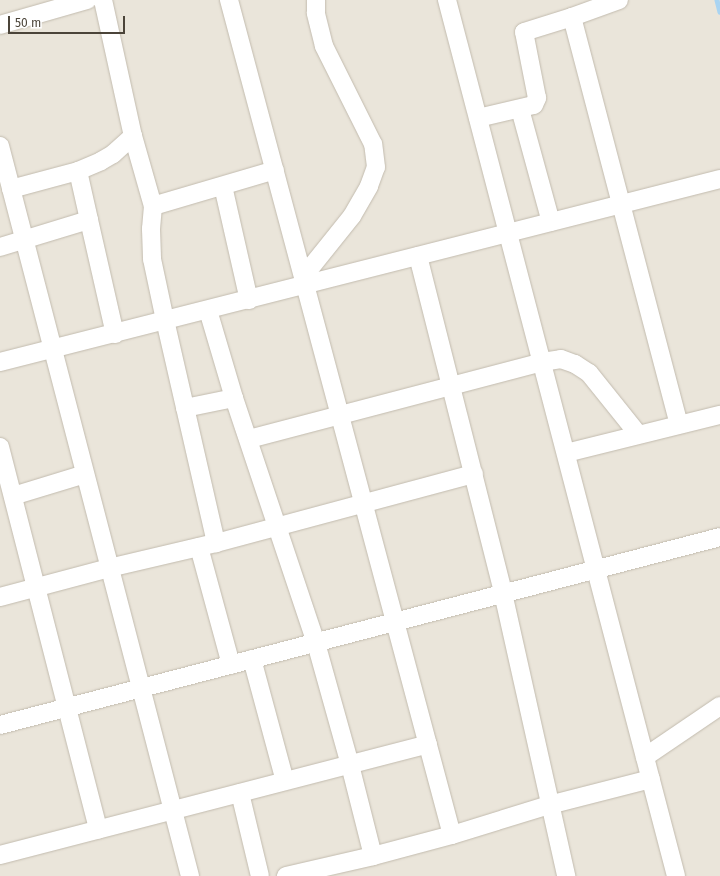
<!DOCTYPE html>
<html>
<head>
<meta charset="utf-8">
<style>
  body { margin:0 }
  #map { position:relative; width:720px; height:876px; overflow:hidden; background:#f6f3ec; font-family:"Fira Sans",sans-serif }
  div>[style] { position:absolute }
  .residential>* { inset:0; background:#eae5da; transform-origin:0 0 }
  .stream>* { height:4.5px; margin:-2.25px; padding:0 2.25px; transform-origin:2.25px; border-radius:2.25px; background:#a9d4f2 }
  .roads { filter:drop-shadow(0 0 1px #c2bbae) drop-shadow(0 0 1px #c2bbae) }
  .street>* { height:18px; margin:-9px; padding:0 9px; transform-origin:9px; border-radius:9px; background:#fff }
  span { translate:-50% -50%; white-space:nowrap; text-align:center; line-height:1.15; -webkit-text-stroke:4px #fff; paint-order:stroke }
  .scale { position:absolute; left:8px; top:16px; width:117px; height:18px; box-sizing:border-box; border:2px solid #4b4439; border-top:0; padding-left:5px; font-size:12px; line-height:14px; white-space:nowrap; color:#4b4439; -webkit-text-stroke:3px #fff; paint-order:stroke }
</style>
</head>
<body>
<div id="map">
  <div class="residential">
    <i style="left:0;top:0;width:720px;height:876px"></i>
  </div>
  <div class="stream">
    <i style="left:717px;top:0;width:12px;rotate:76deg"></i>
  </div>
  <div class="roads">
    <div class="street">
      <i style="left:103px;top:0;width:139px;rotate:77.6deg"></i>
      <i style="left:133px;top:136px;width:73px;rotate:74.1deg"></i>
      <i style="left:153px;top:206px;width:23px;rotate:95deg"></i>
      <i style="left:151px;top:229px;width:30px;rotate:88deg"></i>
      <i style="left:152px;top:259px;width:62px;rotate:78deg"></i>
      <i style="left:165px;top:320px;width:229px;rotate:77.1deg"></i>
      <i style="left:229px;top:0;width:864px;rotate:75.05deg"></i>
      <i style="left:447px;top:0;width:905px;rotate:75.35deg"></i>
      <i style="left:619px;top:0;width:50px;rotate:160.1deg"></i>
      <i style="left:572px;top:17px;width:421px;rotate:75.3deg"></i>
      <i style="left:0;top:25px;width:91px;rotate:-16deg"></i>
      <i style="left:520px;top:109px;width:117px;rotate:74.7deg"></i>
      <i style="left:478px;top:118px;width:57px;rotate:-13.1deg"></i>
      <i style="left:534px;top:105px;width:8px;rotate:-67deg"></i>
      <i style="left:537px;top:98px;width:67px;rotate:-101.1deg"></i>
      <i style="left:524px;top:32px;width:50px;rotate:-17.4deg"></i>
      <i style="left:0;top:146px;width:754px;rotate:75.41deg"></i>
      <i style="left:78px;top:171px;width:50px;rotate:77.3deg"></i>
      <i style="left:223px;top:186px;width:117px;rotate:77.2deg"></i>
      <i style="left:11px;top:189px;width:69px;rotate:-15deg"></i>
      <i style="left:78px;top:171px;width:25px;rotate:-23deg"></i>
      <i style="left:101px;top:161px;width:14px;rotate:-30deg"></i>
      <i style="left:113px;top:154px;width:27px;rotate:-42deg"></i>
      <i style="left:153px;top:206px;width:127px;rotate:-16.4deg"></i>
      <i style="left:0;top:247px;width:93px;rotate:-16.9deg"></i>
      <i style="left:89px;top:220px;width:117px;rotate:77.2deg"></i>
      <i style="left:418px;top:256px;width:348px;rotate:75.8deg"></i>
      <i style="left:503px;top:593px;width:290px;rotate:77.4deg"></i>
      <i style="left:303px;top:277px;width:78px;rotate:-51.2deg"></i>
      <i style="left:352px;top:216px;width:34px;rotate:-60deg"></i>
      <i style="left:369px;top:186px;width:20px;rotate:-70deg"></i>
      <i style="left:376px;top:167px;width:23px;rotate:-97deg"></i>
      <i style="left:373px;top:144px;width:110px;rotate:-116.6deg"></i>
      <i style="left:324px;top:46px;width:34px;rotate:-104deg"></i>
      <i style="left:316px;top:13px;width:13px;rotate:-90deg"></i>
      <i style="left:0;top:362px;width:743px;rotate:-14.26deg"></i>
      <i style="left:234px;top:398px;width:258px;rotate:71.5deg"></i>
      <i style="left:316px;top:643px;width:127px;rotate:74.4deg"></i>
      <i style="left:350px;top:765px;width:94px;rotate:75.8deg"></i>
      <i style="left:185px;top:408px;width:50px;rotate:-11.5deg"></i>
      <i style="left:234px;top:398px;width:92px;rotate:-106.5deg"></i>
      <i style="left:249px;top:439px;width:303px;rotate:-14.7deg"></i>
      <i style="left:542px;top:362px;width:19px;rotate:-9deg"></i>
      <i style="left:561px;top:359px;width:15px;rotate:20deg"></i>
      <i style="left:575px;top:364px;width:17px;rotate:33deg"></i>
      <i style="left:589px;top:373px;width:78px;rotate:51.2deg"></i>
      <i style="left:0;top:447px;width:395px;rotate:75.6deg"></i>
      <i style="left:566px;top:453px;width:159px;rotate:-13.9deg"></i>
      <i style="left:13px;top:496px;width:75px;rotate:-17deg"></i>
      <i style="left:199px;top:547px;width:122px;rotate:74.8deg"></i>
      <i style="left:0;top:597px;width:113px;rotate:-14.9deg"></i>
      <i style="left:109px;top:568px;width:110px;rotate:-13.2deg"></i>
      <i style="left:216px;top:543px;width:267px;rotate:-15deg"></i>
      <i style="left:252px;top:659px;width:126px;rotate:74.9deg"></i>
      <i style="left:0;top:725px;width:744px;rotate:-14.63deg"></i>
      <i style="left:645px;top:757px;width:91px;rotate:-34.2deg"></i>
      <i style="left:240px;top:793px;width:85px;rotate:76.5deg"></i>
      <i style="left:0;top:855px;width:442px;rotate:-14.5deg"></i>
      <i style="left:286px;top:876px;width:89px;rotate:-12.9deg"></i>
      <i style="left:373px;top:856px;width:82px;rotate:-14.9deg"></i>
      <i style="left:452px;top:835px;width:102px;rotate:-17.2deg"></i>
      <i style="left:549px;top:805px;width:105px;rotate:-14.3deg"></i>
    </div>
  </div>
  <div class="scale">50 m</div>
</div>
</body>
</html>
